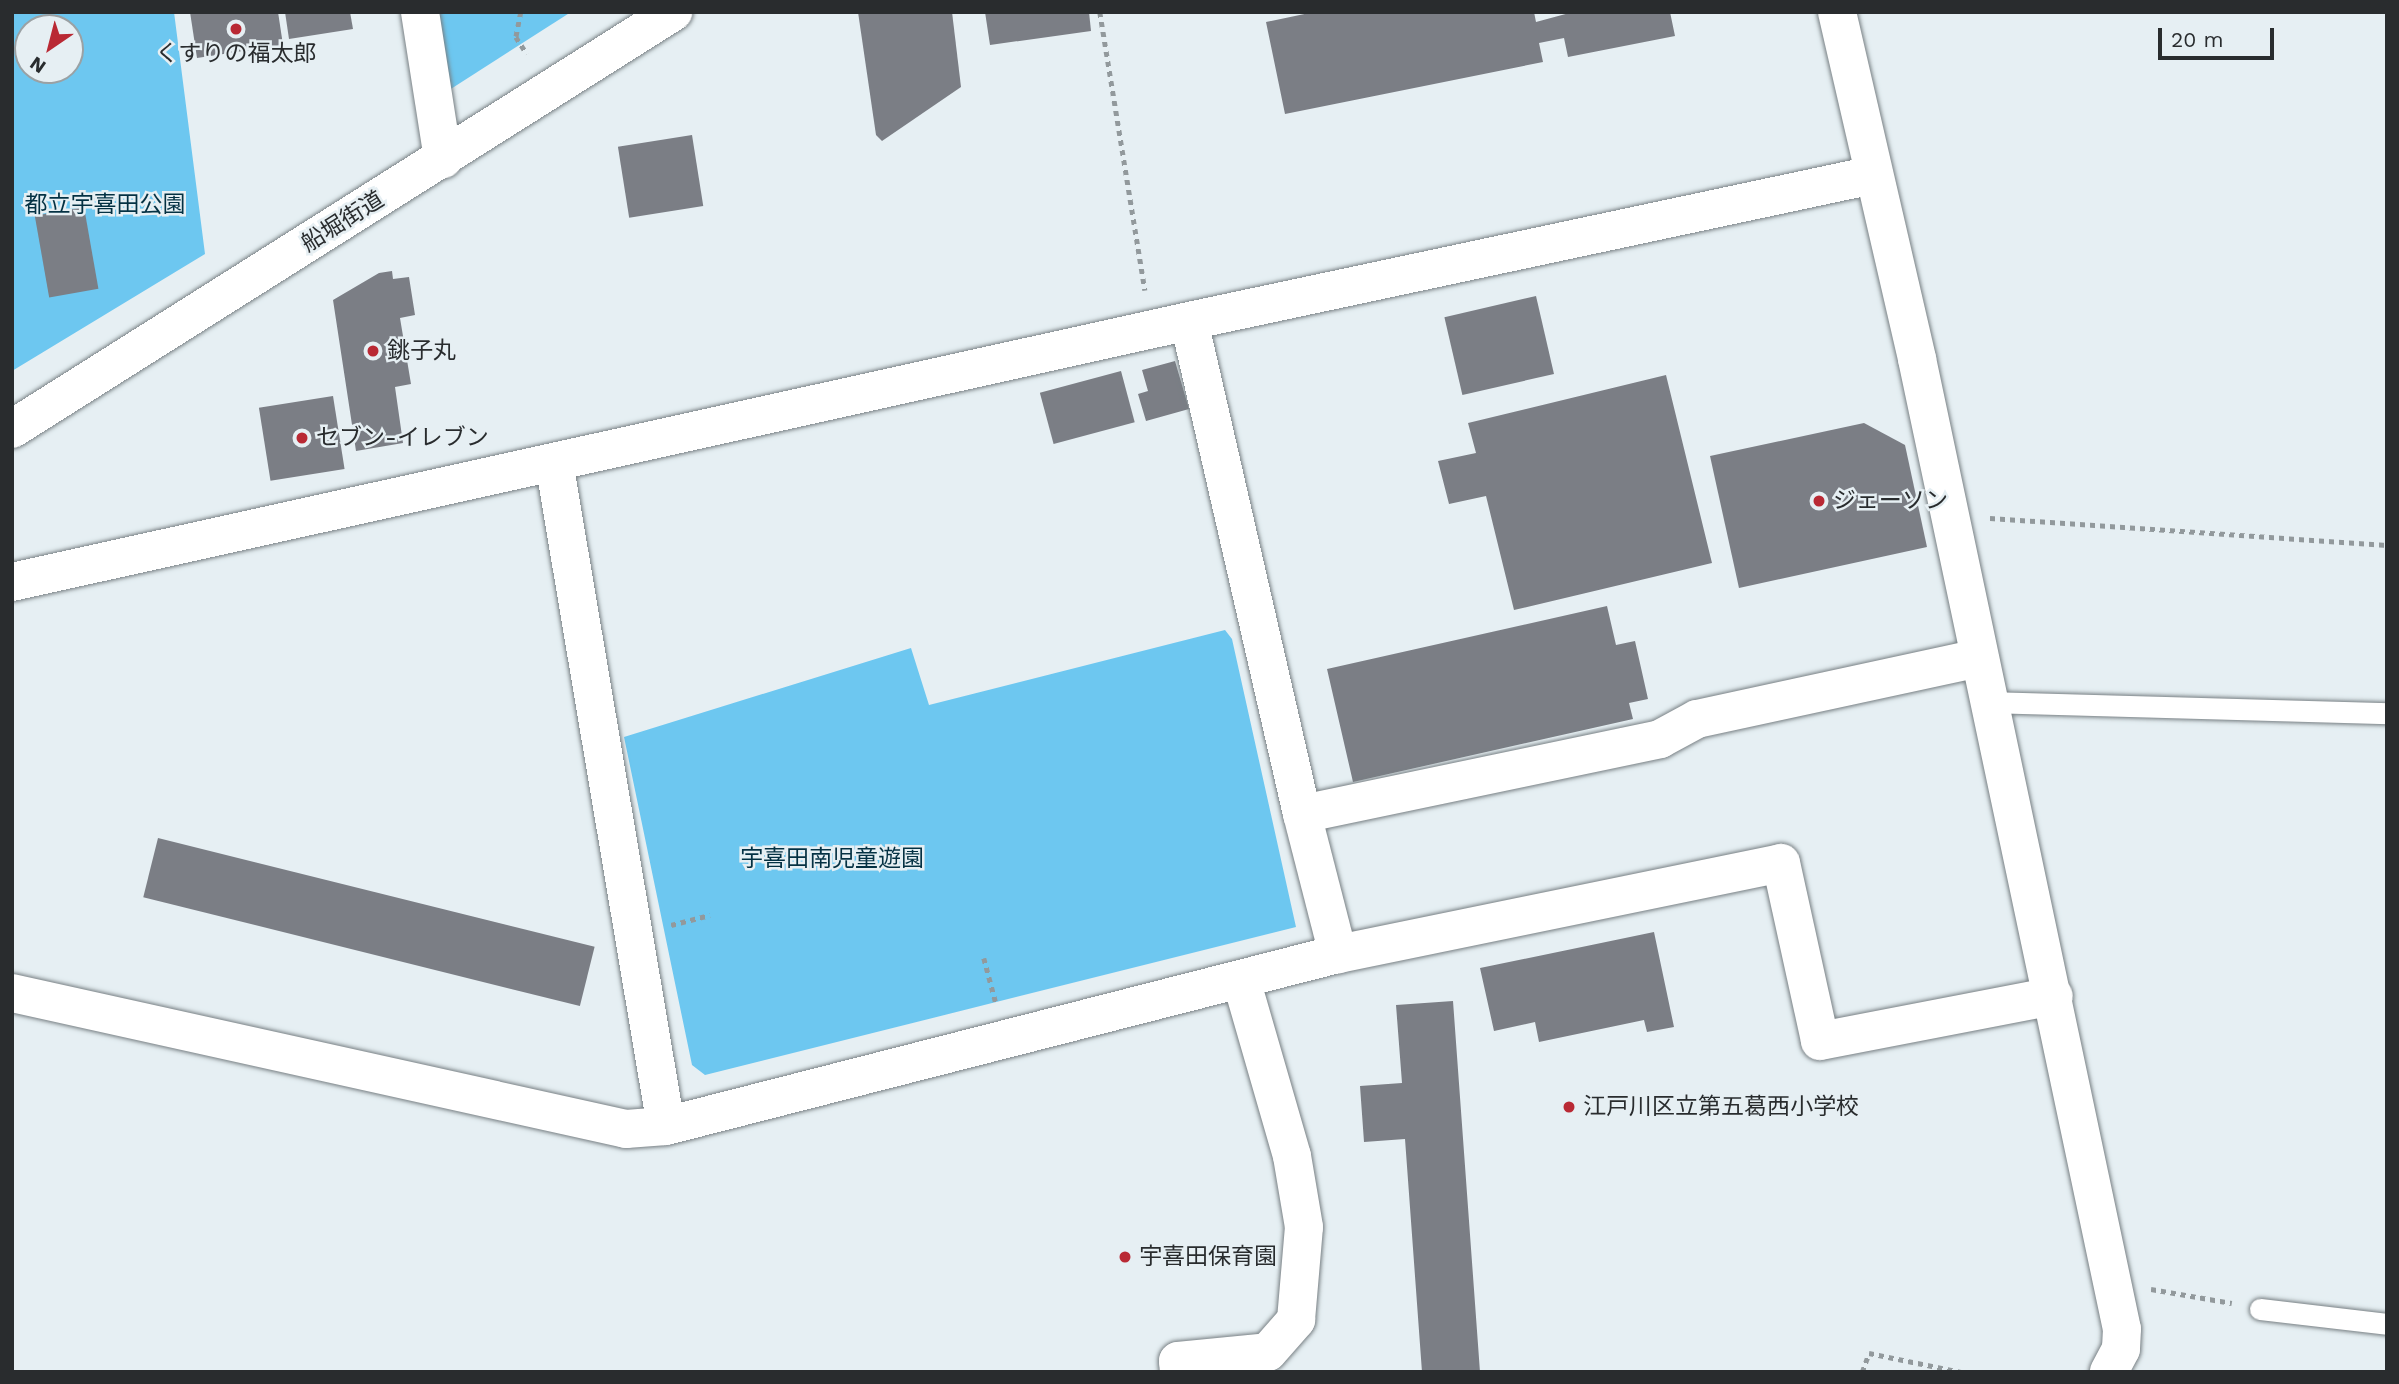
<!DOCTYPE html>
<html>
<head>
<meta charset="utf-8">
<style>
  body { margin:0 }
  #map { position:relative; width:2399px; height:1384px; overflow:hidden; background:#e6eff3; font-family:"Work Sans","Noto Sans JP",sans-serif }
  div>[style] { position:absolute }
  .green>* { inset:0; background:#6dc7f0 }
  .building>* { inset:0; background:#7b7e85; transform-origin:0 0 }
  .path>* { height:4.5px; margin-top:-2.25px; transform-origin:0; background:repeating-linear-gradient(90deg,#92999c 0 5px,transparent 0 10px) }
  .roads { filter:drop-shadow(0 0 2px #788084) drop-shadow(0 0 2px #788084) }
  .lane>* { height:21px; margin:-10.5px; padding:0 10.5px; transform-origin:10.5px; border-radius:10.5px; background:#fff }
  .street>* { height:38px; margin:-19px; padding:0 19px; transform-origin:19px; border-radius:19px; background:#fff }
  .secondary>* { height:38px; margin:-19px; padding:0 19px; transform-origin:19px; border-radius:19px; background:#fff }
  .primary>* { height:38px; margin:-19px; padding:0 19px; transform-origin:19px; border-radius:19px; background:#fff }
  .dots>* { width:19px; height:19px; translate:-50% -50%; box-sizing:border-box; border:4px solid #e6eff3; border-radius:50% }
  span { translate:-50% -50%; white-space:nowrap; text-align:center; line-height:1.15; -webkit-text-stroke:5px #e6eff3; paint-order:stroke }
  .poi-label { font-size:23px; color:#292c2e }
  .left { translate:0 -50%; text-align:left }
  .park-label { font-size:23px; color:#043143 }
  .street-label { font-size:23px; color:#292c2e }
  .frame { position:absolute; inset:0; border:14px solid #292c2e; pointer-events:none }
  .north { position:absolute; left:14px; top:14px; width:70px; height:70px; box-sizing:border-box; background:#e6eff3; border:2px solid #9aa1a4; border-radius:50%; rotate:215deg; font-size:19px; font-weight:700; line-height:28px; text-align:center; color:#292c2e }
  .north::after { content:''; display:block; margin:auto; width:24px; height:32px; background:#b92934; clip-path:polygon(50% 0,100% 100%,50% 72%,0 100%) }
  .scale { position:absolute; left:2158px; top:28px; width:116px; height:32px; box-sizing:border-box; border:4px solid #292c2e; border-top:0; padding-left:9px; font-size:21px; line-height:24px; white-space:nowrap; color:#292c2e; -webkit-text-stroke:5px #e6eff3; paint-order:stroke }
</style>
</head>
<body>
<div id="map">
  <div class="green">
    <i style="clip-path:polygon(evenodd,12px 12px,174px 12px,205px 254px,12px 371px,12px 12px,28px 28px,70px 28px,70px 70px,28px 70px,28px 28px)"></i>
    <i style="clip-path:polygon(430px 12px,571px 12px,443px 94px)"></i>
    <i style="clip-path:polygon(1225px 630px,1232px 639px,1296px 927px,705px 1075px,692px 1065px,624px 737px,911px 648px,929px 705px)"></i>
  </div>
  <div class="building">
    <i style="clip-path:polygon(190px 12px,278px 12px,283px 45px,197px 58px)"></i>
    <i style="clip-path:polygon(285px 12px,350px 12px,353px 29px,289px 39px)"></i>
    <i style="clip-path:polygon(858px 12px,952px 12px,961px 87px,882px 141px,876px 135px)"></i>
    <i style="clip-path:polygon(985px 12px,1089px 12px,1091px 31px,990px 45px)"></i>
    <i style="clip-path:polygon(1314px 12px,1534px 12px,1536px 22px,1573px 12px,1670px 12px,1675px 36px,1568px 57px,1564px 38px,1539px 43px,1543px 62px,1285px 114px,1266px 22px)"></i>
    <i style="left:692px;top:135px;width:72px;height:75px;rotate:81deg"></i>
    <i style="left:84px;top:207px;width:83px;height:50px;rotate:80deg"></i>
    <i style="clip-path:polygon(392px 271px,393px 279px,409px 277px,415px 315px,400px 318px,411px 384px,395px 387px,403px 443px,356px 451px,333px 300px,379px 273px)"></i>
    <i style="left:1536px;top:296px;width:80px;height:94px;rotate:77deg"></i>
    <i style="clip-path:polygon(1175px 361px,1189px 409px,1146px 421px,1138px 394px,1148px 391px,1142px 370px)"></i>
    <i style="left:1121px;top:371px;width:53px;height:84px;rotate:75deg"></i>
    <i style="clip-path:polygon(1666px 375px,1712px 563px,1514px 610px,1486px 496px,1449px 504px,1438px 461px,1476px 453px,1468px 423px)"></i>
    <i style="left:333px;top:396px;width:74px;height:75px;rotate:81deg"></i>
    <i style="clip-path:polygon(1864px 423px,1905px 445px,1927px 547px,1739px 588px,1710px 456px)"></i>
    <i style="clip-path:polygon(1607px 606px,1616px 645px,1635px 641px,1648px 699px,1629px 703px,1633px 719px,1353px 782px,1327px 669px)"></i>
    <i style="left:158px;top:838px;width:450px;height:61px;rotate:14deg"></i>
    <i style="clip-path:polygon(1654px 932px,1674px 1027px,1647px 1032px,1644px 1020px,1539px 1042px,1535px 1022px,1494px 1031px,1480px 968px)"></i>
    <i style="clip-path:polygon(1453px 1001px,1480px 1372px,1422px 1372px,1405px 1139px,1364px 1142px,1360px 1086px,1402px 1083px,1396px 1005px)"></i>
  </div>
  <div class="path">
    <i style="left:521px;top:12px;width:25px;rotate:101deg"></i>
    <i style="left:516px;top:37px;width:20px;rotate:57deg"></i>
    <i style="left:1100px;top:12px;width:282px;rotate:80.8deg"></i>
    <i style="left:1990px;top:518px;width:398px;rotate:3.9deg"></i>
    <i style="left:671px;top:925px;width:40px;rotate:-14.4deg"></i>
    <i style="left:984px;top:958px;width:47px;rotate:75.1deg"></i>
    <i style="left:2151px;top:1289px;width:82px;rotate:9.8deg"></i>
    <i style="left:1862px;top:1372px;width:20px;rotate:-70deg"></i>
    <i style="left:1869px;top:1353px;width:94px;rotate:11.7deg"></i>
  </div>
  <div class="roads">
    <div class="lane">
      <i style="left:1988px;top:702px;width:399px;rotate:1.6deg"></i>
      <i style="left:2260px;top:1309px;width:128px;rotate:6.7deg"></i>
    </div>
    <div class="street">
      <i style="left:420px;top:12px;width:149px;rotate:81.1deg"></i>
      <i style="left:1189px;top:321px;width:506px;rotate:77.09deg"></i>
      <i style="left:1302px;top:814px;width:145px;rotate:75.6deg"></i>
      <i style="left:554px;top:462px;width:673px;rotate:80.43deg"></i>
      <i style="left:12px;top:582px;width:1206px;rotate:-12.5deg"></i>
      <i style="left:1189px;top:321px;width:699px;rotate:-12.05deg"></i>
      <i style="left:1302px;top:814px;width:366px;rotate:-11.8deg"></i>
      <i style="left:1660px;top:739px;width:42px;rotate:-28.4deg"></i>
      <i style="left:1697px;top:719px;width:289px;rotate:-12.2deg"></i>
      <i style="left:12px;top:993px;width:629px;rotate:12.49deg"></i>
      <i style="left:626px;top:1129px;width:40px;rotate:-4.3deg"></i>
      <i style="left:666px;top:1126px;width:694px;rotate:-14.36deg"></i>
      <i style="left:1338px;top:954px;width:452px;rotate:-11.6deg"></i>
      <i style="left:1781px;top:863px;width:182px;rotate:77.6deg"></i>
      <i style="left:1820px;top:1041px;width:238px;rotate:-10.9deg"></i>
      <i style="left:1179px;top:1372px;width:11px;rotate:-95deg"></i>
      <i style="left:1178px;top:1361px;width:90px;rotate:-5.7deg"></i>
      <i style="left:1268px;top:1352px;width:43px;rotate:-48.8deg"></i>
      <i style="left:1296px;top:1320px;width:93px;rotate:-85.1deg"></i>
      <i style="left:1304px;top:1227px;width:72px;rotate:-99.6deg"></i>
      <i style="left:1292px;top:1156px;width:184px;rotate:-106.1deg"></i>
    </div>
    <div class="secondary">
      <i style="left:1837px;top:12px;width:356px;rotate:77deg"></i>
      <i style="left:1917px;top:359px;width:991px;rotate:78.07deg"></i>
      <i style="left:2122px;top:1329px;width:20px;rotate:93deg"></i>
      <i style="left:2121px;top:1349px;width:26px;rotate:118deg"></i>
    </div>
    <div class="primary">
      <i style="left:12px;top:429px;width:782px;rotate:-32.25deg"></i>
    </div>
  </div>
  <div class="dots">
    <i style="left:236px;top:29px;background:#b92934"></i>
    <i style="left:373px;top:351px;background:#b92934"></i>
    <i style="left:302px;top:438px;background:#b92934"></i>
    <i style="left:1819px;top:501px;background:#b92934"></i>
    <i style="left:1569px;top:1107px;background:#b92934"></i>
    <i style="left:1125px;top:1257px;background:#b92934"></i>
  </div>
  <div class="poi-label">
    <span style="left:236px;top:54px">くすりの福太郎</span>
    <span class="left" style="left:387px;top:351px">銚子丸</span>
    <span class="left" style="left:316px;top:438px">セブン-イレブン</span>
    <span class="left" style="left:1833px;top:501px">ジェーソン</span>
    <span class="left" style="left:1583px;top:1107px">江戸川区立第五葛西小学校</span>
    <span class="left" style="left:1139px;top:1257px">宇喜田保育園</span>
  </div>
  <div class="park-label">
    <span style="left:105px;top:205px">都立宇喜田公園</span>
    <span style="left:832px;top:859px">宇喜田南児童遊園</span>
  </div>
  <div class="street-label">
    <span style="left:343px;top:222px;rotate:-32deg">船堀街道</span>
  </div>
  <div class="frame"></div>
  <div class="north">N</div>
  <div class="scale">20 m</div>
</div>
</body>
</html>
